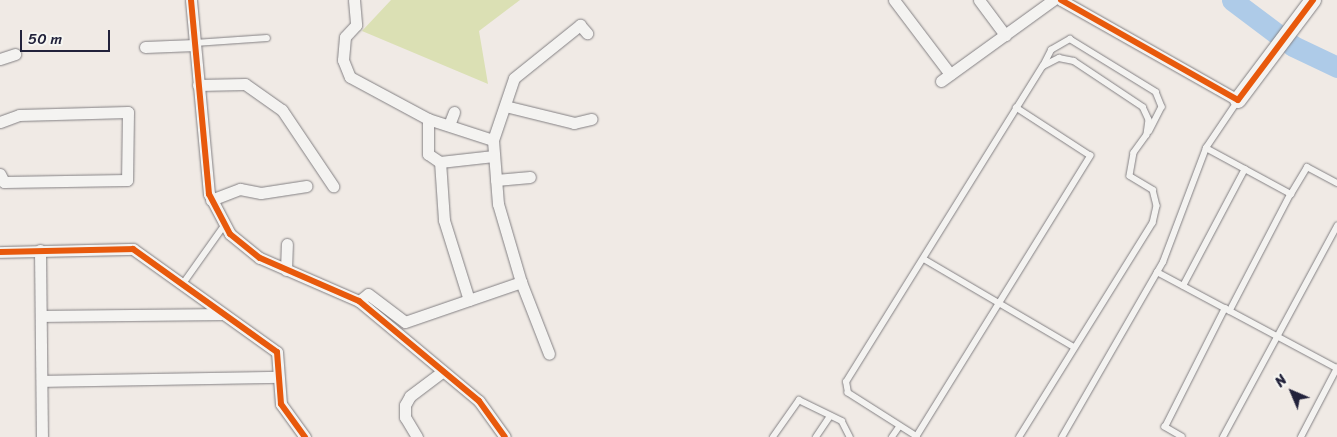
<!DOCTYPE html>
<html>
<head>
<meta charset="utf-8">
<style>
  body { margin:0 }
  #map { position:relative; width:1337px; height:437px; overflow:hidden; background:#f0eae5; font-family:Sriracha,sans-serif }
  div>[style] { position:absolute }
  .green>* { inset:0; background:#dbe0b4 }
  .river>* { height:21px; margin:-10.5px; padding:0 10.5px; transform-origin:10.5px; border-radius:10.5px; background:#aecbe8 }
  .roads { filter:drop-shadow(0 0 1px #838083) drop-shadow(0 0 1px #838083) }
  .lane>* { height:5.5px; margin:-2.75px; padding:0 2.75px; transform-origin:2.75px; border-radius:2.75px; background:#f4f3f1 }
  .street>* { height:11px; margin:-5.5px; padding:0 5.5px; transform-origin:5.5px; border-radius:5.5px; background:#f4f3f1 }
  .secondary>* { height:16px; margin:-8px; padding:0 8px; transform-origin:8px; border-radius:8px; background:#f4f3f1 }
  .cycleway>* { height:6px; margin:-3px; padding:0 3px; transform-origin:3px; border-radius:3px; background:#e8590c }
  span { translate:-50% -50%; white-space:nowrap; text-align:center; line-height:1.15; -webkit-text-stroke:4px #f6f6f2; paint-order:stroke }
  .north { position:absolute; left:1267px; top:367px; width:50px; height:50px; -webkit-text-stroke:4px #f6f6f2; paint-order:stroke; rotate:315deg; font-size:14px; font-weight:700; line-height:20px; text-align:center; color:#22223b }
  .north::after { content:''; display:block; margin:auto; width:18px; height:22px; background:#22223b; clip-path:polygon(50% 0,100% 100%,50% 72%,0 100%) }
  .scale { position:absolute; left:20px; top:30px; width:90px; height:22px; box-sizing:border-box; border:2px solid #22223b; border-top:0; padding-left:6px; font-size:15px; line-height:18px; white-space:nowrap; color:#22223b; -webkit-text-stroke:4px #f6f6f2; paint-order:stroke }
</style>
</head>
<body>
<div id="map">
  <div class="green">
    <i style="clip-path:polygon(391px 0,520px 0,479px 31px,488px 84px,362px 31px)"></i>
  </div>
  <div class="river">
    <i style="left:1232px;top:0;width:76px;rotate:37deg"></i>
    <i style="left:1293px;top:46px;width:49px;rotate:25.5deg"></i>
  </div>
  <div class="roads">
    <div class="lane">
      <i style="left:195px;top:43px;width:72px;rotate:-4deg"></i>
      <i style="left:1043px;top:66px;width:18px;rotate:-63deg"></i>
      <i style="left:1051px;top:50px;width:22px;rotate:-30deg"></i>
      <i style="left:1070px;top:39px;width:101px;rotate:31.6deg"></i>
      <i style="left:1156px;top:92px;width:16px;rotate:68deg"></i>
      <i style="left:1162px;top:107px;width:27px;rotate:117deg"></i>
      <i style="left:1206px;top:148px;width:97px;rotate:28.4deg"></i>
      <i style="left:1291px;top:194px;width:132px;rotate:117.5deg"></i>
      <i style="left:1291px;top:194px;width:31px;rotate:-59deg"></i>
      <i style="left:1307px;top:167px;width:34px;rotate:28deg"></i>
      <i style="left:924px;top:259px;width:174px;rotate:30.4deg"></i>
      <i style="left:1157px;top:272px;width:204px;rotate:28.1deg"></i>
      <i style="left:182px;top:285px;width:72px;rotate:-54.6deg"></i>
      <i style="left:1183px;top:286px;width:132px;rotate:-62.1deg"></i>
      <i style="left:773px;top:437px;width:45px;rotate:-54.9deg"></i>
      <i style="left:799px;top:400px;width:48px;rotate:26deg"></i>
      <i style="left:842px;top:421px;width:18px;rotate:63deg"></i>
      <i style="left:816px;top:437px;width:25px;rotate:-56deg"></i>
      <i style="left:892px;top:437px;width:12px;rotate:-55deg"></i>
      <i style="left:916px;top:437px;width:331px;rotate:-58.2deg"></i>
      <i style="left:1090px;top:156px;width:88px;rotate:-147deg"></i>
      <i style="left:917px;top:437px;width:82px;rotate:-147.5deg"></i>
      <i style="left:848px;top:393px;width:11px;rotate:-100deg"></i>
      <i style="left:846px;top:382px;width:372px;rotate:-58.1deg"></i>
      <i style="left:1043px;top:66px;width:18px;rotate:-27deg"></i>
      <i style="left:1059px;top:58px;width:15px;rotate:11deg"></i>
      <i style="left:1074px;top:61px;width:83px;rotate:33.7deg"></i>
      <i style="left:1143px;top:107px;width:14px;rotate:65deg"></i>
      <i style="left:1149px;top:120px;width:15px;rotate:98deg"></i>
      <i style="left:1147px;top:135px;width:22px;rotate:126deg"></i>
      <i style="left:1134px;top:153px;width:23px;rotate:100deg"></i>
      <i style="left:1130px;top:176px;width:27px;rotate:31deg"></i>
      <i style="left:1153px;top:190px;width:16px;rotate:76deg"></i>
      <i style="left:1157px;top:206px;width:17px;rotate:103deg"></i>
      <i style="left:1153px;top:223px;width:252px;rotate:121.9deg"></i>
      <i style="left:1062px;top:437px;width:202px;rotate:-60deg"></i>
      <i style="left:1163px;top:262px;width:122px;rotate:-69.3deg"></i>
      <i style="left:1206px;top:148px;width:55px;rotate:-56deg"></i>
      <i style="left:1182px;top:437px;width:20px;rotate:-150deg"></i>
      <i style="left:1165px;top:427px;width:133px;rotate:-63.2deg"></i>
      <i style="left:1223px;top:437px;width:240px;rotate:-61.6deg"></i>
      <i style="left:1301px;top:437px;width:78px;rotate:-62.4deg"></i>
    </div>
    <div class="street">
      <i style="left:191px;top:0;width:195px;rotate:84.7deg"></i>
      <i style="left:209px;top:194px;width:45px;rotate:62.3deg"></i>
      <i style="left:230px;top:234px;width:38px;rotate:39deg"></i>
      <i style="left:260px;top:258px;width:108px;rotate:23.5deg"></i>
      <i style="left:359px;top:301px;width:156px;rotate:39.8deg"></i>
      <i style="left:479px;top:401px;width:44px;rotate:54.2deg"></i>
      <i style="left:354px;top:0;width:25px;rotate:85deg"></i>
      <i style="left:356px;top:25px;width:16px;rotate:133deg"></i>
      <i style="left:345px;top:37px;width:23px;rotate:95deg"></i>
      <i style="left:343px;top:60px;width:18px;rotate:68deg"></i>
      <i style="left:350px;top:77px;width:89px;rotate:28.3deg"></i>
      <i style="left:428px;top:119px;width:35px;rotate:90deg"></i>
      <i style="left:428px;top:154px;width:14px;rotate:34deg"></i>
      <i style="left:894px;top:0;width:93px;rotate:52.9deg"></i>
      <i style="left:979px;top:0;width:44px;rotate:53.4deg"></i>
      <i style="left:1061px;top:0;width:203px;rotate:29.5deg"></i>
      <i style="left:145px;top:47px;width:50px;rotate:-2.3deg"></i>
      <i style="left:0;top:59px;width:16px;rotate:-18deg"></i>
      <i style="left:941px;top:81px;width:138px;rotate:-35.9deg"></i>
      <i style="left:198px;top:85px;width:47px;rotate:-1.2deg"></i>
      <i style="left:245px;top:84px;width:45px;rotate:35.1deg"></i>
      <i style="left:282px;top:110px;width:92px;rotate:56.1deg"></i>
      <i style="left:505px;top:106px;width:71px;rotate:13.8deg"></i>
      <i style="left:574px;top:123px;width:18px;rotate:-13deg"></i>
      <i style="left:428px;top:119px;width:68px;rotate:17.9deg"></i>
      <i style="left:0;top:122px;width:20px;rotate:-20deg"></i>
      <i style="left:19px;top:115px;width:109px;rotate:-1.6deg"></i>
      <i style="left:128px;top:112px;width:68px;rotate:90.8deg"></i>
      <i style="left:127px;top:180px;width:123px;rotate:179.1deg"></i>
      <i style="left:4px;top:182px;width:9px;rotate:-117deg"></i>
      <i style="left:449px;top:125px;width:14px;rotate:-69deg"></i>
      <i style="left:496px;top:180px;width:34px;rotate:-5deg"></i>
      <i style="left:211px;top:200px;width:31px;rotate:-21deg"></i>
      <i style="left:240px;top:189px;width:21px;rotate:11deg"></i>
      <i style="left:261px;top:193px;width:46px;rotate:-8.8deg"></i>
      <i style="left:40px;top:250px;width:187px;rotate:89.4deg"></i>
      <i style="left:0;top:252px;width:133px;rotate:-1.3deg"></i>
      <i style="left:133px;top:249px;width:177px;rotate:35.6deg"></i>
      <i style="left:277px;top:352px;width:52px;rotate:85.6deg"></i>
      <i style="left:281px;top:404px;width:41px;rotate:54deg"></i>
      <i style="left:286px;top:270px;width:26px;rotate:-88deg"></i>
      <i style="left:521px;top:282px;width:81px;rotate:-106.4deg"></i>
      <i style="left:498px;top:204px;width:64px;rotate:-94.5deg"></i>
      <i style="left:493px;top:140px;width:65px;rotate:-71.3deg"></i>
      <i style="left:514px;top:78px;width:85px;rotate:-38.8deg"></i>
      <i style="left:580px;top:25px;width:11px;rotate:49deg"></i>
      <i style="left:469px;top:300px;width:84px;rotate:-107.4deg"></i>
      <i style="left:444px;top:220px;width:58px;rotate:-93.9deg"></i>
      <i style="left:440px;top:162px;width:54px;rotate:-6.3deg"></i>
      <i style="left:359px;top:301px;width:11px;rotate:-38deg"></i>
      <i style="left:368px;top:294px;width:46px;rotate:37.1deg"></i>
      <i style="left:405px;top:322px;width:123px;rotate:-19deg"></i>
      <i style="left:521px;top:282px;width:77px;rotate:68.7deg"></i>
      <i style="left:42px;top:316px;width:179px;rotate:-0.6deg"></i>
      <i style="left:42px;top:381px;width:235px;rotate:-1deg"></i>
      <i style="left:417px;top:437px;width:23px;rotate:-121deg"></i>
      <i style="left:405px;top:417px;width:12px;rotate:-90deg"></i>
      <i style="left:405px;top:405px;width:10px;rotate:-61deg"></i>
      <i style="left:410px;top:396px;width:41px;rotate:-37.1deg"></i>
    </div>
    <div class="secondary">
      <i style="left:1238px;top:100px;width:125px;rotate:-53.1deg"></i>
    </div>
  </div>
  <div class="cycleway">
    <i style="left:191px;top:0;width:195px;rotate:84.7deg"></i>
    <i style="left:209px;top:194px;width:45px;rotate:62.3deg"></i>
    <i style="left:230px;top:234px;width:38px;rotate:39deg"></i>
    <i style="left:260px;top:258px;width:108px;rotate:23.5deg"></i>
    <i style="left:359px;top:301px;width:156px;rotate:39.8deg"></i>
    <i style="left:479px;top:401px;width:44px;rotate:54.2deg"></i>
    <i style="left:1061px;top:0;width:203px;rotate:29.5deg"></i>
    <i style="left:1238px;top:100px;width:125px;rotate:-53.1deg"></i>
    <i style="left:0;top:252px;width:133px;rotate:-1.3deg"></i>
    <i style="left:133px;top:249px;width:177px;rotate:35.6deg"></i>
    <i style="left:277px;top:352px;width:52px;rotate:85.6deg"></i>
    <i style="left:281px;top:404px;width:41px;rotate:54deg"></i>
  </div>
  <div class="north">N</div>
  <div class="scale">50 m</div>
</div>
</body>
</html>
